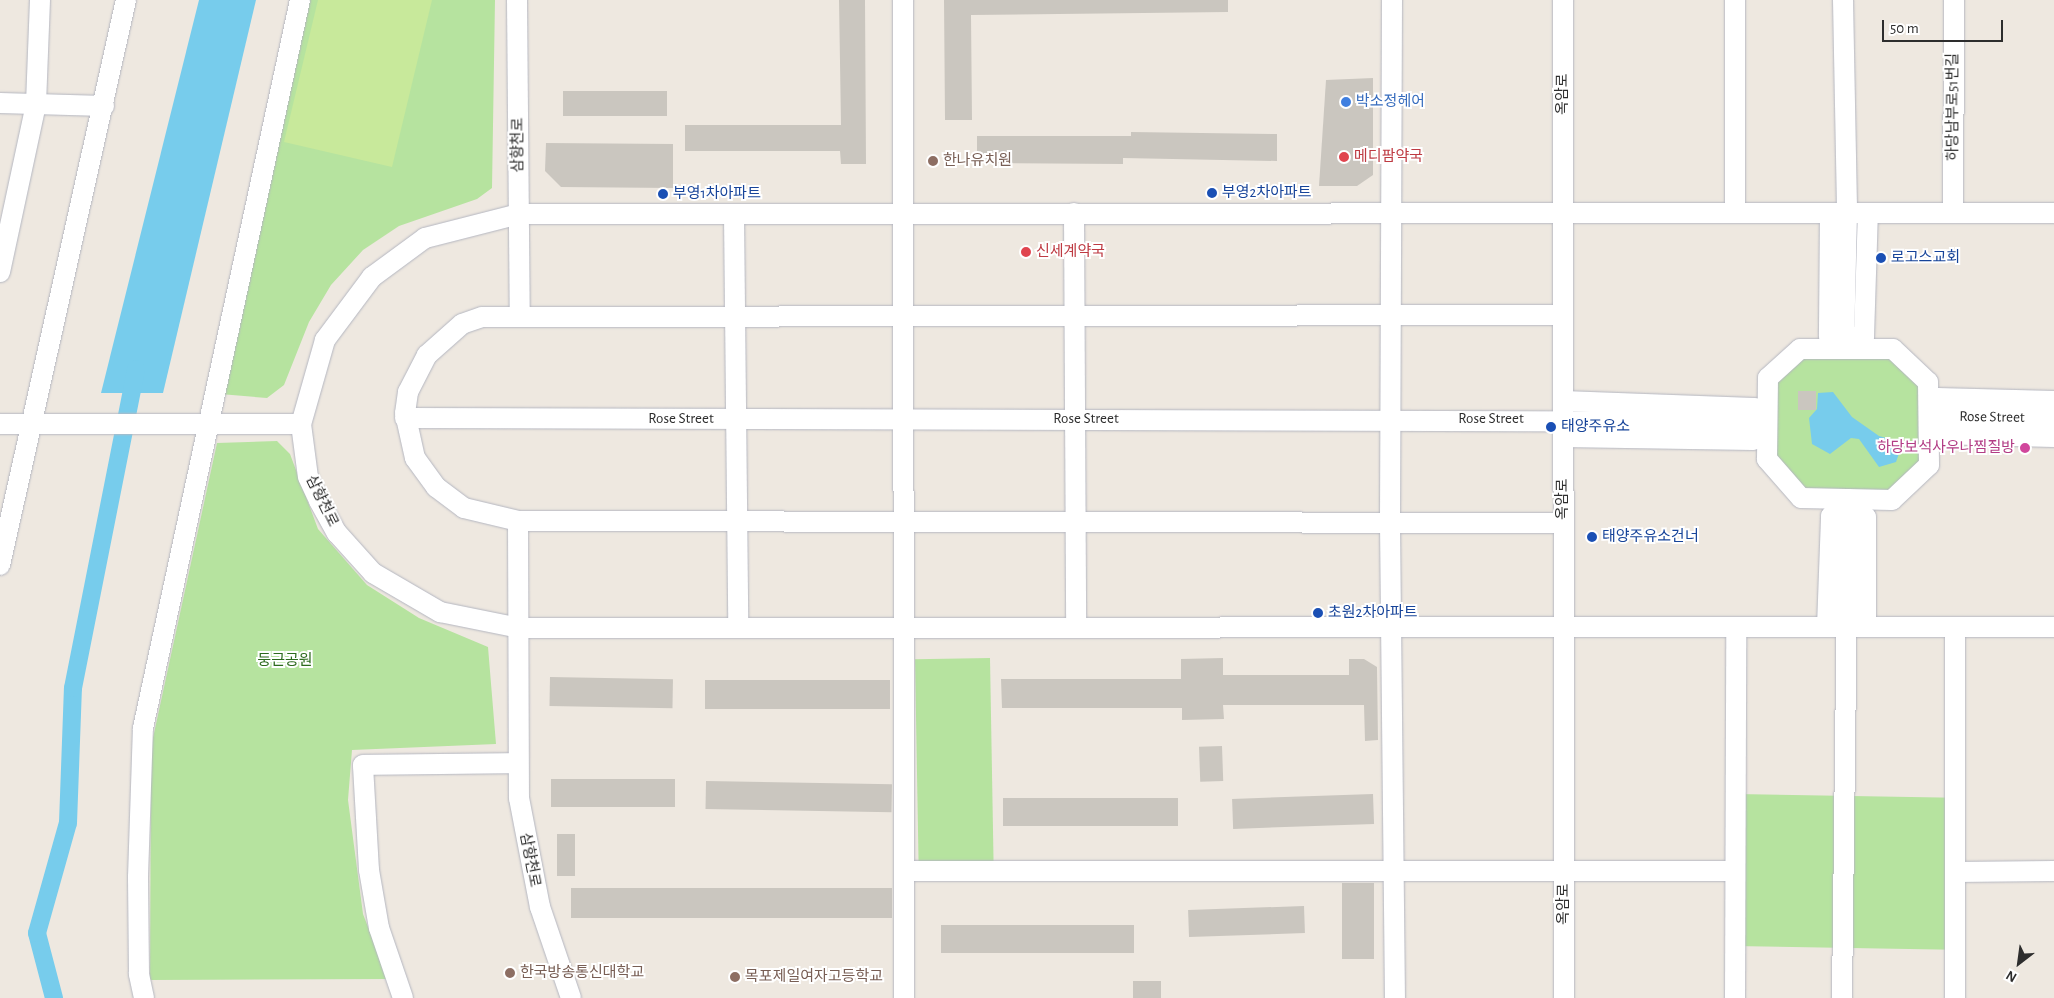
<!DOCTYPE html>
<html>
<head>
<meta charset="utf-8">
<style>
  body { margin:0 }
  #map { position:relative; width:2054px; height:998px; overflow:hidden; background:#eee8e0; font-family:"Alegreya Sans","Noto Sans KR",sans-serif }
  div>[style] { position:absolute }
  .green>* { inset:0; background:#b6e39f; transform-origin:0 0 }
  .pitch>* { inset:0; background:#c8e99b }
  .water>* { inset:0; background:#77ccec }
  .canal>* { height:18px; margin:-9px; padding:0 9px; transform-origin:9px; border-radius:9px; background:#77ccec }
  .building>* { inset:0; background:#cac6bf; transform-origin:0 0 }
  .roads { filter:drop-shadow(0 0 1px #b4b6c0) drop-shadow(0 0 1px #b4b6c0) }
  .minor>* { height:20px; margin:-10px; padding:0 10px; transform-origin:10px; border-radius:10px; background:#fff }
  .dots>* { width:14px; height:14px; translate:-50% -50%; box-sizing:border-box; border:2px solid #fff; border-radius:50% }
  span { translate:-50% -50%; white-space:nowrap; text-align:center; line-height:1.15; -webkit-text-stroke:4px #fff; paint-order:stroke }
  .street-label { font-size:15px; color:#2d2d2d }
  .shop-label { font-size:15px; color:#366cbe }
  .left { translate:0 -50%; text-align:left }
  .health-label { font-size:15px; color:#be3a42 }
  .education-label { font-size:15px; color:#785e54 }
  .transit-label { font-size:15px; color:#164399 }
  .hotel-label { font-size:15px; color:#b23c85 }
  .right { translate:-100% -50%; text-align:right }
  .park-label { font-size:15px; color:#2d6a1d }
  .north { position:absolute; left:1994px; top:938px; width:50px; height:50px; -webkit-text-stroke:4px #fff; paint-order:stroke; rotate:210deg; font-size:14px; font-weight:700; line-height:20px; text-align:center; color:#2d2d2d }
  .north::after { content:''; display:block; margin:auto; width:18px; height:22px; background:#2d2d2d; clip-path:polygon(50% 0,100% 100%,50% 72%,0 100%) }
  .scale { position:absolute; left:1882px; top:20px; width:121px; height:22px; box-sizing:border-box; border:2px solid #2d2d2d; border-top:0; padding-left:6px; font-size:15px; line-height:18px; white-space:nowrap; color:#2d2d2d; -webkit-text-stroke:4px #fff; paint-order:stroke }
</style>
</head>
<body>
<div id="map">
  <div class="green">
    <i style="clip-path:polygon(306px 0,495px 0,492px 188px,477px 199px,399px 226px,363px 250px,331px 285px,309px 322px,284px 385px,267px 398px,220px 394px)"></i>
    <i style="clip-path:polygon(1801px 354px,1890px 354px,1921px 385px,1921px 461px,1890px 491px,1801px 491px,1773px 459px,1776px 379px)"></i>
    <i style="clip-path:polygon(277px 441px,290px 454px,318px 529px,367px 585px,419px 618px,488px 647px,496px 744px,352px 750px,348px 800px,363px 914px,388px 979px,150px 980px,151px 747px,217px 443px)"></i>
    <i style="left:990px;top:658px;width:206px;height:75px;rotate:89deg"></i>
    <i style="left:1736px;top:794px;width:219px;height:152px;rotate:1deg"></i>
  </div>
  <div class="pitch">
    <i style="clip-path:polygon(318px 0,432px 0,392px 167px,284px 142px)"></i>
  </div>
  <div class="water">
    <i style="clip-path:polygon(199px 0,256px 0,163px 393px,101px 393px)"></i>
    <i style="clip-path:polygon(1833px 392px,1852px 417px,1879px 436px,1897px 441px,1901px 448px,1896px 462px,1879px 467px,1859px 439px,1851px 438px,1830px 454px,1812px 444px,1809px 418px,1817px 409px,1818px 393px)"></i>
  </div>
  <div class="canal">
    <i style="left:54px;top:998px;width:67px;rotate:-104.7deg"></i>
    <i style="left:37px;top:933px;width:114px;rotate:-74.3deg"></i>
    <i style="left:68px;top:823px;width:135px;rotate:-87.9deg"></i>
    <i style="left:73px;top:688px;width:325px;rotate:-78.8deg"></i>
  </div>
  <div class="building">
    <i style="clip-path:polygon(839px 0,865px 0,866px 164px,841px 164px,840px 151px,685px 151px,685px 125px,841px 125px)"></i>
    <i style="clip-path:polygon(944px 0,1228px 0,1228px 12px,971px 15px,972px 120px,945px 120px)"></i>
    <i style="clip-path:polygon(1373px 78px,1373px 175px,1357px 186px,1319px 186px,1326px 80px)"></i>
    <i style="left:563px;top:91px;width:104px;height:25px"></i>
    <i style="clip-path:polygon(1131px 132px,1277px 134px,1277px 161px,1123px 158px,1123px 164px,977px 163px,977px 136px,1131px 136px)"></i>
    <i style="clip-path:polygon(546px 143px,673px 144px,673px 188px,561px 187px,545px 171px)"></i>
    <i style="left:1798px;top:391px;width:18px;height:19px"></i>
    <i style="clip-path:polygon(1223px 658px,1223px 675px,1349px 675px,1349px 659px,1364px 659px,1377px 667px,1378px 740px,1365px 741px,1364px 705px,1223px 705px,1224px 719px,1182px 720px,1182px 708px,1002px 708px,1001px 679px,1181px 679px,1181px 659px)"></i>
    <i style="left:550px;top:677px;width:123px;height:29px;rotate:1deg"></i>
    <i style="left:705px;top:680px;width:185px;height:29px"></i>
    <i style="left:1222px;top:746px;width:35px;height:23px;rotate:88deg"></i>
    <i style="left:551px;top:779px;width:124px;height:28px"></i>
    <i style="left:706px;top:781px;width:186px;height:28px;rotate:1deg"></i>
    <i style="left:1373px;top:794px;width:30px;height:141px;rotate:88deg"></i>
    <i style="left:1178px;top:798px;width:28px;height:175px;rotate:90deg"></i>
    <i style="left:557px;top:834px;width:18px;height:42px"></i>
    <i style="left:1342px;top:883px;width:32px;height:76px"></i>
    <i style="left:571px;top:888px;width:321px;height:30px"></i>
    <i style="left:1304px;top:906px;width:27px;height:116px;rotate:88deg"></i>
    <i style="left:1134px;top:925px;width:28px;height:193px;rotate:90deg"></i>
    <i style="left:1133px;top:981px;width:28px;height:17px"></i>
  </div>
  <div class="roads">
    <div class="minor">
      <i style="left:517px;top:0;width:315px;rotate:89.5deg"></i>
      <i style="left:903px;top:0;width:998px;rotate:89.94deg"></i>
      <i style="left:1392px;top:0;width:524px;rotate:90.22deg"></i>
      <i style="left:1390px;top:524px;width:474px;rotate:89.4deg"></i>
      <i style="left:1563px;top:0;width:998px;rotate:89.94deg"></i>
      <i style="left:1735px;top:0;width:213px;rotate:90deg"></i>
      <i style="left:1843px;top:0;width:213px;rotate:88.9deg"></i>
      <i style="left:1847px;top:213px;width:136px;rotate:91.3deg"></i>
      <i style="left:0;top:103px;width:104px;rotate:1.7deg"></i>
      <i style="left:1074px;top:213px;width:414px;rotate:89.7deg"></i>
      <i style="left:1830px;top:213px;width:123px;rotate:90.5deg"></i>
      <i style="left:1829px;top:336px;width:35px;rotate:2deg"></i>
      <i style="left:1864px;top:337px;width:124px;rotate:-88.2deg"></i>
      <i style="left:1953px;top:213px;width:213px;rotate:-89.7deg"></i>
      <i style="left:2054px;top:213px;width:1535px;rotate:179.96deg"></i>
      <i style="left:519px;top:214px;width:97px;rotate:165.7deg"></i>
      <i style="left:425px;top:238px;width:66px;rotate:143.7deg"></i>
      <i style="left:372px;top:277px;width:79px;rotate:126.7deg"></i>
      <i style="left:325px;top:340px;width:87px;rotate:105.9deg"></i>
      <i style="left:301px;top:424px;width:53px;rotate:82.5deg"></i>
      <i style="left:308px;top:477px;width:26px;rotate:65deg"></i>
      <i style="left:319px;top:501px;width:37px;rotate:61deg"></i>
      <i style="left:337px;top:533px;width:54px;rotate:48deg"></i>
      <i style="left:373px;top:573px;width:78px;rotate:30.2deg"></i>
      <i style="left:440px;top:612px;width:81px;rotate:11.4deg"></i>
      <i style="left:519px;top:628px;width:1535px;rotate:-0.04deg"></i>
      <i style="left:734px;top:214px;width:414px;rotate:89.4deg"></i>
      <i style="left:0;top:272px;width:172px;rotate:-77.9deg"></i>
      <i style="left:36px;top:104px;width:104px;rotate:-87.8deg"></i>
      <i style="left:1563px;top:315px;width:1081px;rotate:179.89deg"></i>
      <i style="left:482px;top:317px;width:21px;rotate:161deg"></i>
      <i style="left:462px;top:324px;width:47px;rotate:138.5deg"></i>
      <i style="left:427px;top:355px;width:42px;rotate:117.2deg"></i>
      <i style="left:408px;top:392px;width:21px;rotate:98deg"></i>
      <i style="left:405px;top:413px;width:46px;rotate:77.5deg"></i>
      <i style="left:415px;top:458px;width:36px;rotate:54deg"></i>
      <i style="left:436px;top:487px;width:35px;rotate:37deg"></i>
      <i style="left:464px;top:508px;width:56px;rotate:13.5deg"></i>
      <i style="left:518px;top:521px;width:1045px;rotate:0.11deg"></i>
      <i style="left:1800px;top:349px;width:93px"></i>
      <i style="left:1893px;top:349px;width:48px;rotate:43.3deg"></i>
      <i style="left:1928px;top:382px;width:83px;rotate:89.3deg"></i>
      <i style="left:1929px;top:465px;width:51px;rotate:136.6deg"></i>
      <i style="left:1892px;top:500px;width:91px;rotate:-178.7deg"></i>
      <i style="left:1801px;top:498px;width:52px;rotate:-131.1deg"></i>
      <i style="left:1767px;top:459px;width:81px;rotate:-89.3deg"></i>
      <i style="left:1768px;top:378px;width:43px;rotate:-42.2deg"></i>
      <i style="left:1563px;top:401px;width:191px;rotate:2.1deg"></i>
      <i style="left:1754px;top:408px;width:32px;rotate:92deg"></i>
      <i style="left:1753px;top:440px;width:190px;rotate:-179.1deg"></i>
      <i style="left:2054px;top:401px;width:117px;rotate:-178.5deg"></i>
      <i style="left:1937px;top:398px;width:36px;rotate:92deg"></i>
      <i style="left:1936px;top:434px;width:118px;rotate:1.5deg"></i>
      <i style="left:1929px;top:417px;width:125px;rotate:0.5deg"></i>
      <i style="left:405px;top:418px;width:1362px;rotate:0.17deg"></i>
      <i style="left:0;top:424px;width:301px"></i>
      <i style="left:518px;top:521px;width:277px;rotate:89.8deg"></i>
      <i style="left:519px;top:798px;width:111px;rotate:79.1deg"></i>
      <i style="left:540px;top:907px;width:96px;rotate:71.2deg"></i>
      <i style="left:0;top:565px;width:579px;rotate:-77.43deg"></i>
      <i style="left:1827px;top:627px;width:111px;rotate:-87.9deg"></i>
      <i style="left:1831px;top:516px;width:35px;rotate:2deg"></i>
      <i style="left:1866px;top:517px;width:110px;rotate:90deg"></i>
      <i style="left:904px;top:871px;width:831px"></i>
      <i style="left:1955px;top:872px;width:99px;rotate:-0.6deg"></i>
      <i style="left:144px;top:998px;width:25px;rotate:-102deg"></i>
      <i style="left:139px;top:974px;width:97px;rotate:-90.6deg"></i>
      <i style="left:138px;top:877px;width:149px;rotate:-88.1deg"></i>
      <i style="left:143px;top:728px;width:745px;rotate:-77.83deg"></i>
      <i style="left:403px;top:998px;width:74px;rotate:-108.9deg"></i>
      <i style="left:379px;top:928px;width:59px;rotate:-99.8deg"></i>
      <i style="left:369px;top:870px;width:105px;rotate:-93.3deg"></i>
      <i style="left:363px;top:765px;width:155px;rotate:-0.7deg"></i>
      <i style="left:1735px;top:998px;width:370px;rotate:-89.8deg"></i>
      <i style="left:1842px;top:998px;width:499px;rotate:-89.3deg"></i>
      <i style="left:1955px;top:998px;width:371px;rotate:-90deg"></i>
    </div>
  </div>
  <div class="dots">
    <i style="left:1346px;top:102px;background:#3f7fe0"></i>
    <i style="left:1344px;top:157px;background:#e0444e"></i>
    <i style="left:933px;top:161px;background:#8d6e63"></i>
    <i style="left:1212px;top:193px;background:#1a4fb4"></i>
    <i style="left:663px;top:194px;background:#1a4fb4"></i>
    <i style="left:1026px;top:252px;background:#e0444e"></i>
    <i style="left:1881px;top:258px;background:#1a4fb4"></i>
    <i style="left:1551px;top:427px;background:#1a4fb4"></i>
    <i style="left:2025px;top:448px;background:#d1479c"></i>
    <i style="left:1592px;top:537px;background:#1a4fb4"></i>
    <i style="left:1318px;top:613px;background:#1a4fb4"></i>
    <i style="left:510px;top:973px;background:#8d6e63"></i>
    <i style="left:735px;top:977px;background:#8d6e63"></i>
  </div>
  <div class="street-label">
    <span style="left:1563px;top:94px;rotate:-90deg">옥암로</span>
    <span style="left:1953px;top:107px;rotate:-90deg">하당남부로51번길</span>
    <span style="left:518px;top:145px;rotate:-90deg">삼향천로</span>
    <span style="left:1992px;top:417px;rotate:1deg">Rose Street</span>
    <span style="left:681px;top:419px">Rose Street</span>
    <span style="left:1086px;top:419px">Rose Street</span>
    <span style="left:1491px;top:419px">Rose Street</span>
    <span style="left:1563px;top:499px;rotate:-90deg">옥암로</span>
    <span style="left:322px;top:501px;rotate:64deg">삼향천로</span>
    <span style="left:530px;top:860px;rotate:79deg">삼향천로</span>
    <span style="left:1564px;top:904px;rotate:-90deg">옥암로</span>
  </div>
  <div class="shop-label">
    <span class="left" style="left:1356px;top:102px">박소정헤어</span>
  </div>
  <div class="health-label">
    <span class="left" style="left:1354px;top:157px">메디팜약국</span>
    <span class="left" style="left:1036px;top:252px">신세계약국</span>
  </div>
  <div class="education-label">
    <span class="left" style="left:943px;top:161px">한나유치원</span>
    <span class="left" style="left:520px;top:973px">한국방송통신대학교</span>
    <span class="left" style="left:745px;top:977px">목포제일여자고등학교</span>
  </div>
  <div class="transit-label">
    <span class="left" style="left:1222px;top:193px">부영2차아파트</span>
    <span class="left" style="left:673px;top:194px">부영1차아파트</span>
    <span class="left" style="left:1891px;top:258px">로고스교회</span>
    <span class="left" style="left:1561px;top:427px">태양주유소</span>
    <span class="left" style="left:1602px;top:537px">태양주유소건너</span>
    <span class="left" style="left:1328px;top:613px">초원2차아파트</span>
  </div>
  <div class="hotel-label">
    <span class="right" style="left:2015px;top:448px">하당보석사우나찜질방</span>
  </div>
  <div class="park-label">
    <span style="left:285px;top:661px">둥근공원</span>
  </div>
  <div class="north">N</div>
  <div class="scale">50 m</div>
</div>
</body>
</html>
